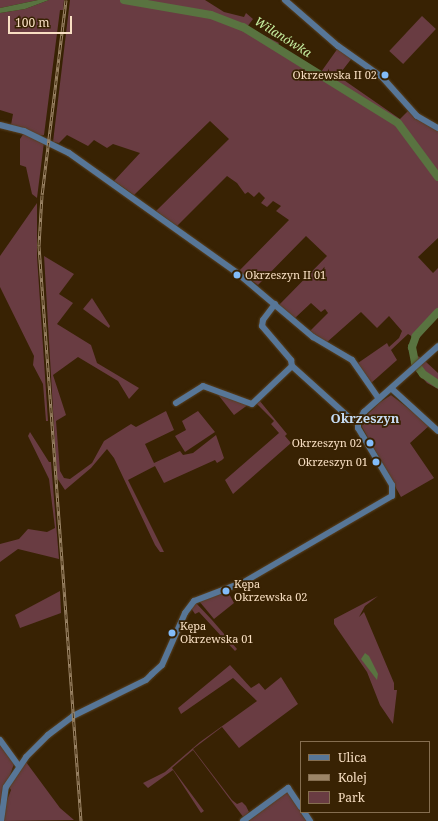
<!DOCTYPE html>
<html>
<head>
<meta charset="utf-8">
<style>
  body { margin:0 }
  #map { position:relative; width:438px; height:821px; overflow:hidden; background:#382203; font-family:"Noto Serif",serif }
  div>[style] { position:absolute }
  .green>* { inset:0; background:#693c42; transform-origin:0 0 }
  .water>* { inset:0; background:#597340 }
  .river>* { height:8px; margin:-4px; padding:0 4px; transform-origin:4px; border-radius:4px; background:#597340 }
  .roads { filter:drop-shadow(0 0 1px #574022) drop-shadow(0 0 1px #574022) }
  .minor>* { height:6px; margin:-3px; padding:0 3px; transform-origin:3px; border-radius:3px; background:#577697 }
  .rail>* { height:3px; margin-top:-1.5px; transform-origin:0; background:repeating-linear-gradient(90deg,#382203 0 4.5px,#9c8567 0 9px); box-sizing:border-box; border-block:1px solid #9c8567 }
  .dots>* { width:11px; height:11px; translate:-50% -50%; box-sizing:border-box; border:2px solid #382203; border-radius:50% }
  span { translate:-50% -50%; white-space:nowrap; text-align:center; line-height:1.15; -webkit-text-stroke:3.5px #382203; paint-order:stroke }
  .poi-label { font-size:11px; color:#f8dfc3 }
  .right { translate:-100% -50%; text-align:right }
  .left { translate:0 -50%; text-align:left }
  .water-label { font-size:12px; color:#c7f0a1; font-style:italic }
  .quarter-label { font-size:13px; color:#c6dcf3; font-weight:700 }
  .legend { position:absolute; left:300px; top:741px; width:130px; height:72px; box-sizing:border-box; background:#382203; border:1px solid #856e50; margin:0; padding:5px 7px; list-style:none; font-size:12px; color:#f8dfc3 }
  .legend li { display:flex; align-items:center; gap:8px; height:20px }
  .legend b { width:20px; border:1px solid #856e50 }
  .scale { position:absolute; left:8px; top:16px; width:64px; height:18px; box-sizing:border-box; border:2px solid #f8dfc3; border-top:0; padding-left:5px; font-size:12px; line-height:14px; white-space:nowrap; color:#f8dfc3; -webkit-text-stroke:3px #382203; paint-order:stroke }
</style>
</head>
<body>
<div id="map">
  <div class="green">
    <i style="clip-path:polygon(0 0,38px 0,0 8px)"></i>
    <i style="clip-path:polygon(49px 0,64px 0,63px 10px,60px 10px,44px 135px,39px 136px,11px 125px,13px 114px,0 110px,0 13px,25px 9px)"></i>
    <i style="clip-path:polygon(70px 0,205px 0,224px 12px,244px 17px,246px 13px,253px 19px,247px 27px,279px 43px,277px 46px,321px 72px,338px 48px,352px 58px,338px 76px,400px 119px,408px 111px,438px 130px,438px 238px,418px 257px,433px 273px,438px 268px,438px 315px,416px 342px,416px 355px,421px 358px,413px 366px,411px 355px,413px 337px,408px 334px,391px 350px,397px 360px,370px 384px,358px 363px,387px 343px,389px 347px,399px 338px,402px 331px,389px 316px,377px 328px,361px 312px,326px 343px,310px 331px,328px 313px,325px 309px,321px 312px,311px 303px,295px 318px,279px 305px,327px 256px,306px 236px,258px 285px,239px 271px,289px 220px,276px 211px,281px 206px,273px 201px,267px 207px,261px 203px,265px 198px,259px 192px,254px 197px,248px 192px,245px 194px,237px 183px,227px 176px,177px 226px,156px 211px,229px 139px,210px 121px,134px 195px,114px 181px,140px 153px,113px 144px,107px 148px,94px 140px,88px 146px,67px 135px,59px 143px,53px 142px)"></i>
    <i style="left:422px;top:16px;width:19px;height:48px;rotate:43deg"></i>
    <i style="clip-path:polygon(24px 133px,44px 142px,37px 198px,32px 194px,26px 167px,20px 165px,20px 139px)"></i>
    <i style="clip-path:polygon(37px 203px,37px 256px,48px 421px,46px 421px,43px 384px,33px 365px,34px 356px,0 287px,0 256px)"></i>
    <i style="clip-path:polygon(44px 256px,74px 274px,59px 294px,73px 303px,57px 324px,91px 345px,97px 363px,139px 388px,129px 399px,118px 381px,78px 357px,53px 375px,66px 415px,56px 421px,60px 471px,64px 478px,70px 479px,92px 463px,104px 441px,131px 424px,136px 427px,166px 411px,174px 430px,145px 444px,154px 463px,180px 451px,183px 455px,193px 453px,216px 435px,224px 458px,222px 460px,217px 463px,215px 460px,164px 483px,155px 466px,128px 480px,164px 552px,160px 552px,155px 545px,114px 458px,107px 449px,91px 468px,65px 490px,57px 478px)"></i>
    <i style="clip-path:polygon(92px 298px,110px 326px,109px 328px,83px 309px)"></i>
    <i style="clip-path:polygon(425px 361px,438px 373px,438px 389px,427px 383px,416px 371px)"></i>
    <i style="clip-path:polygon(216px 392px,249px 404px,234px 415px)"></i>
    <i style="clip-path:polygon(391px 395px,430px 425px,410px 443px,434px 478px,401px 497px,362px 427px,363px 419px,379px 403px)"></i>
    <i style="clip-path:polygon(259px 400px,287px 434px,285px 436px,291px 443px,233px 494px,225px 480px,279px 433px,271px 424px,274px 421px,256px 403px)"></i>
    <i style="clip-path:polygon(198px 411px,215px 432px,185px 452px,175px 436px,186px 430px,182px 421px)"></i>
    <i style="clip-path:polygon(30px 432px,49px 462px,51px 462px,59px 559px,18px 549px,0 562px,0 544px,19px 539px,28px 529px,47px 532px,55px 528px,49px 479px,28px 436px)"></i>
    <i style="clip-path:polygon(60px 591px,61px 613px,20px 628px,15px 615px)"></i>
    <i style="clip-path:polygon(228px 592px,234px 603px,214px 619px,199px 601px)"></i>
    <i style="clip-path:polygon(378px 596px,365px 606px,359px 617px,364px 612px,394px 683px,394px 690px,397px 690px,393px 724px,380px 705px,367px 672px,334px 624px,334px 619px)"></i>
    <i style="clip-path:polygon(196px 603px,212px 620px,237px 649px,235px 651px,199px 612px,195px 614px,191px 608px)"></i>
    <i style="clip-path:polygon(230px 665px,251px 688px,259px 683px,265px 690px,281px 677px,298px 704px,239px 748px,222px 727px,193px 749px,232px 800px,237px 804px,242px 802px,246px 806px,249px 812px,244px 818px,193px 750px,172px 768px,204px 811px,201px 813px,173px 770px,148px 788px,143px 783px,165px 772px,200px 742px,257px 701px,233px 678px,181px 714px,178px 708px)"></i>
    <i style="clip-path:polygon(0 743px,14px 764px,0 803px)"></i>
    <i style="clip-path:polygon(26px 762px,60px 808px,74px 820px,4px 821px,6px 803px,11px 790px,9px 787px)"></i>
    <i style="clip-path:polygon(288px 789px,308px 821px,250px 821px,248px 819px)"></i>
  </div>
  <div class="water">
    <i style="clip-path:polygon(38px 0,49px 0,25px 9px,0 13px,0 8px)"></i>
    <i style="clip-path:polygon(365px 653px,369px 656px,378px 674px,377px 680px,361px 659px)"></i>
  </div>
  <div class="river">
    <i style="left:124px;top:0;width:88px;rotate:9.8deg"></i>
    <i style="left:211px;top:15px;width:34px;rotate:21deg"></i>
    <i style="left:243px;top:27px;width:182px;rotate:31.8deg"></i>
    <i style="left:398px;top:123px;width:67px;rotate:53.5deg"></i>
    <i style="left:438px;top:312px;width:33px;rotate:133deg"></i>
    <i style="left:416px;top:336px;width:12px;rotate:110deg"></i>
    <i style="left:412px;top:347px;width:16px;rotate:79deg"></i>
    <i style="left:415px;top:363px;width:14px;rotate:54deg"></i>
    <i style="left:423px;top:374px;width:18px;rotate:34deg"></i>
  </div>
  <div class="roads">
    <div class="minor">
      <i style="left:285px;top:0;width:70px;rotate:41deg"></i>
      <i style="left:338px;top:46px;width:54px;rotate:35.2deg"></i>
      <i style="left:382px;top:77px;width:52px;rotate:48.1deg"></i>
      <i style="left:417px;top:116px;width:24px;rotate:30deg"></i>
      <i style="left:0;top:125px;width:25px;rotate:14deg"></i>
      <i style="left:24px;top:131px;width:50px;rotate:26.1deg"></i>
      <i style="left:69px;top:153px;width:205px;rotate:35.5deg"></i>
      <i style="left:236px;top:272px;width:101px;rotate:40.2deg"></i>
      <i style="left:313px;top:337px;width:45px;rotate:30.5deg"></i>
      <i style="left:352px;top:360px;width:47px;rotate:55.3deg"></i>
      <i style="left:275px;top:304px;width:20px;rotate:127deg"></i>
      <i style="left:263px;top:320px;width:6px;rotate:99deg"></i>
      <i style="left:262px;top:326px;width:45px;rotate:49.5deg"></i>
      <i style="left:291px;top:360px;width:6px;rotate:81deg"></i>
      <i style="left:292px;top:366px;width:81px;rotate:42deg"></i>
      <i style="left:352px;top:420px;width:6px;rotate:18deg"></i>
      <i style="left:392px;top:389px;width:62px;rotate:42.4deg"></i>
      <i style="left:176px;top:403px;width:32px;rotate:-32deg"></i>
      <i style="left:203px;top:386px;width:52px;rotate:20.2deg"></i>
      <i style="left:252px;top:404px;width:55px;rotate:-43.5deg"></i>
      <i style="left:0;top:740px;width:32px;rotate:54deg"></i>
      <i style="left:304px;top:812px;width:11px;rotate:56deg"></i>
      <i style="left:1px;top:821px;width:34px;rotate:-82deg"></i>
      <i style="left:6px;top:787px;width:36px;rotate:-56deg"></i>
      <i style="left:26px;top:757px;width:31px;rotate:-45deg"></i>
      <i style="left:48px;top:735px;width:31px;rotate:-37deg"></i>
      <i style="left:73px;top:716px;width:81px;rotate:-26.3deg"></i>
      <i style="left:146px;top:680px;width:8px;rotate:-45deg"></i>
      <i style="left:152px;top:674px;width:13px;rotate:-42deg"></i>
      <i style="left:162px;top:665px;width:57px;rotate:-66.1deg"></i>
      <i style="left:185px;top:613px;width:15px;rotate:-53deg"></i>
      <i style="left:194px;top:601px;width:53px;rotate:-20.8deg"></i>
      <i style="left:244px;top:582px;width:171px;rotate:-30.2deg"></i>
      <i style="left:392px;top:496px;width:11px;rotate:-90deg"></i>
      <i style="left:392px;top:485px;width:66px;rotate:-120.8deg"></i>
      <i style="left:358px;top:428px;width:6px;rotate:-90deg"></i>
      <i style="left:358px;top:422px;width:12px;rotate:-59deg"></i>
      <i style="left:364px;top:412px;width:99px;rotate:-41.7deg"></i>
      <i style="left:243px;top:821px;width:56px;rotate:-36.3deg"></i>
      <i style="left:288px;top:788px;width:23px;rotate:56deg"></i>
    </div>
  </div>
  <div class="rail">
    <i style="left:66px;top:0;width:196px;rotate:97deg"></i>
    <i style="left:42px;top:195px;width:51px;rotate:93.4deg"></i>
    <i style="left:39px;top:246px;width:577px;rotate:85.82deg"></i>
  </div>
  <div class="dots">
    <i style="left:385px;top:75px;background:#82bcfa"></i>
    <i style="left:237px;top:275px;background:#82bcfa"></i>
    <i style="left:370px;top:443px;background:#82bcfa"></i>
    <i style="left:376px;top:462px;background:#82bcfa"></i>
    <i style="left:226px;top:591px;background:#82bcfa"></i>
    <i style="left:172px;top:633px;background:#82bcfa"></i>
  </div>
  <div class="poi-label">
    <span class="right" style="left:377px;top:75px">Okrzewska II 02</span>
    <span class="left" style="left:245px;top:275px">Okrzeszyn II 01</span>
    <span class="right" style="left:362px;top:443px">Okrzeszyn 02</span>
    <span class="right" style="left:368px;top:462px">Okrzeszyn 01</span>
    <span class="left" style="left:234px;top:591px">Kępa<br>Okrzewska 02</span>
    <span class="left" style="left:180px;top:633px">Kępa<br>Okrzewska 01</span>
  </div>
  <div class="water-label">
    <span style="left:283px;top:37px;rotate:32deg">Wilanówka</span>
  </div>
  <div class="quarter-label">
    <span style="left:365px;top:418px">Okrzeszyn</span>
  </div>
  <ul class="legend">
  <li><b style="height:5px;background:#577697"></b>Ulica</li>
  <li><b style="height:5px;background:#9c8567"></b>Kolej</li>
  <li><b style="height:11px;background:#693c42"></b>Park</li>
  </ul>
  <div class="scale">100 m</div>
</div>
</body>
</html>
